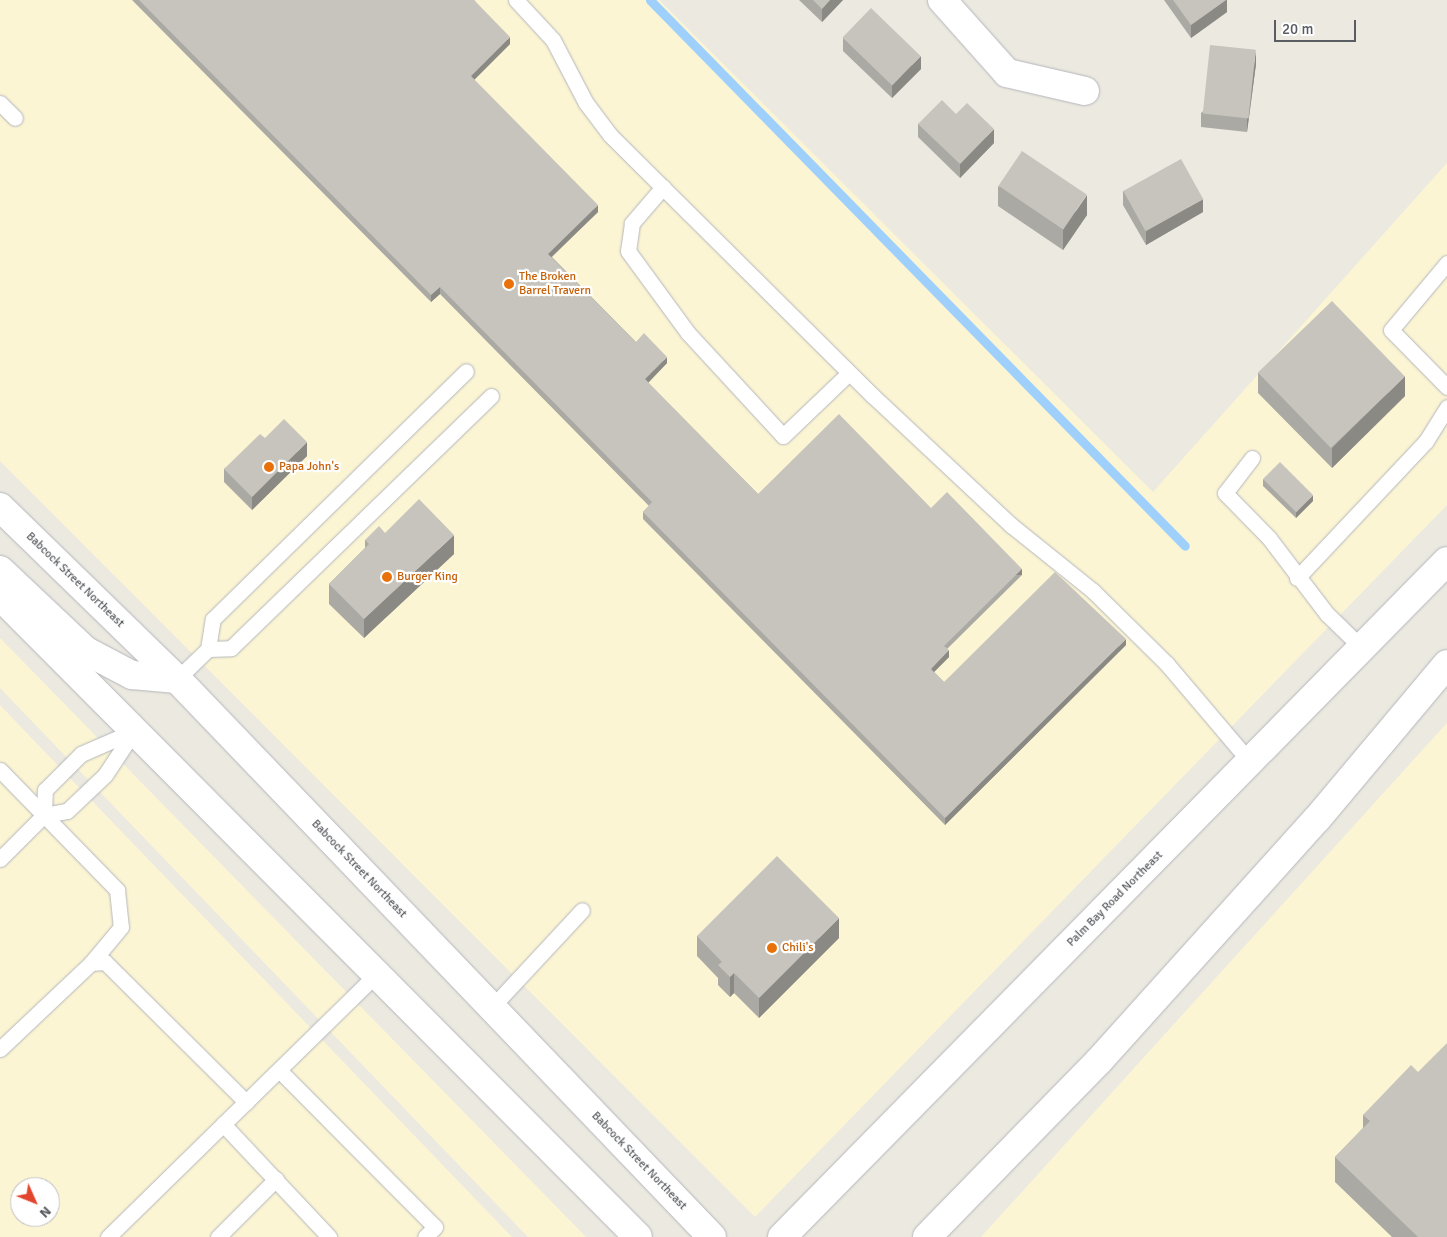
<!DOCTYPE html>
<html>
<head>
<meta charset="utf-8">
<style>
  body { margin:0 }
  #map { position:relative; width:1447px; height:1237px; overflow:hidden; background:#ece9e0; font-family:Signika,sans-serif }
  div>[style] { position:absolute }
  .commercial>* { inset:0; background:#fcf5d4 }
  .stream>* { height:9px; margin:-4.5px; padding:0 4.5px; transform-origin:4.5px; border-radius:4.5px; background:#9fd0fc }
  .roads { filter:drop-shadow(0 0 1px #b3b6bb) drop-shadow(0 0 1px #b3b6bb) }
  .lane>* { height:15px; margin:-7.5px; padding:0 7.5px; transform-origin:7.5px; border-radius:7.5px; background:#fff }
  .street>* { height:28px; margin:-14px; padding:0 14px; transform-origin:14px; border-radius:14px; background:#fff }
  .secondary>* { height:28px; margin:-14px; padding:0 14px; transform-origin:14px; border-radius:14px; background:#fff }
  .wall>* { inset:0; background:#aaa9a3 }
  .shaded-wall>* { inset:0; background:#8b8984; transform-origin:0 0 }
  .building>* { inset:0; background:#c6c4bd; transform-origin:0 0 }
  .dots>* { width:14px; height:14px; translate:-50% -50%; box-sizing:border-box; border:2px solid #fff; border-radius:50% }
  span { translate:-50% -50%; white-space:nowrap; text-align:center; line-height:1.15; -webkit-text-stroke:4.5px #fff; paint-order:stroke }
  .food-label { font-size:12px; color:#c56008 }
  .left { translate:0 -50%; text-align:left }
  .street-label { font-size:12px; color:#595c61 }
  .north { position:absolute; left:10px; top:1177px; width:50px; height:50px; box-sizing:border-box; background:#fff; border:1px solid #bdbec0; border-radius:50%; rotate:134deg; font-size:14px; font-weight:700; line-height:20px; text-align:center; color:#595c61 }
  .north::after { content:''; display:block; margin:auto; width:18px; height:22px; background:#e3442e; clip-path:polygon(50% 0,100% 100%,50% 72%,0 100%) }
  .scale { position:absolute; left:1274px; top:20px; width:82px; height:22px; box-sizing:border-box; border:2px solid #595c61; border-top:0; padding-left:6px; font-size:15px; line-height:18px; white-space:nowrap; color:#595c61; -webkit-text-stroke:4px #fff; paint-order:stroke }
</style>
</head>
<body>
<div id="map">
  <div class="commercial">
    <i style="clip-path:polygon(0 0,659px 0,1153px 492px,1447px 163px,1447px 505px,755px 1217px,0 461px)"></i>
    <i style="clip-path:polygon(0 638px,586px 1237px,528px 1237px,0 688px)"></i>
    <i style="clip-path:polygon(evenodd,0 705px,18px 724px,512px 1237px,0 1237px,0 705px,20px 1187px,50px 1187px,50px 1217px,20px 1217px,20px 1187px)"></i>
    <i style="clip-path:polygon(1447px 723px,1447px 1237px,981px 1237px,1378px 799px)"></i>
  </div>
  <div class="stream">
    <i style="left:650px;top:0;width:764px;rotate:45.58deg"></i>
  </div>
  <div class="roads">
    <div class="lane">
      <i style="left:516px;top:0;width:54px;rotate:47.2deg"></i>
      <i style="left:553px;top:40px;width:71px;rotate:62.4deg"></i>
      <i style="left:586px;top:103px;width:40px;rotate:53deg"></i>
      <i style="left:610px;top:135px;width:371px;rotate:44.8deg"></i>
      <i style="left:873px;top:396px;width:189px;rotate:43.1deg"></i>
      <i style="left:1011px;top:525px;width:105px;rotate:38.8deg"></i>
      <i style="left:1093px;top:591px;width:104px;rotate:44.6deg"></i>
      <i style="left:1167px;top:664px;width:128px;rotate:49.7deg"></i>
      <i style="left:0;top:103px;width:21px;rotate:45deg"></i>
      <i style="left:663px;top:187px;width:48px;rotate:130.7deg"></i>
      <i style="left:632px;top:223px;width:28px;rotate:98deg"></i>
      <i style="left:628px;top:251px;width:102px;rotate:53.8deg"></i>
      <i style="left:688px;top:333px;width:140px;rotate:47.3deg"></i>
      <i style="left:783px;top:436px;width:91px;rotate:-43.7deg"></i>
      <i style="left:1447px;top:263px;width:87px;rotate:129.9deg"></i>
      <i style="left:1391px;top:330px;width:80px;rotate:45.5deg"></i>
      <i style="left:1252px;top:458px;width:44px;rotate:127.6deg"></i>
      <i style="left:1225px;top:493px;width:63px;rotate:45.6deg"></i>
      <i style="left:1269px;top:538px;width:96px;rotate:52.7deg"></i>
      <i style="left:1327px;top:614px;width:49px;rotate:44.2deg"></i>
      <i style="left:1297px;top:578px;width:188px;rotate:-46.7deg"></i>
      <i style="left:1426px;top:441px;width:40px;rotate:-58deg"></i>
      <i style="left:208px;top:649px;width:23px;rotate:-2deg"></i>
      <i style="left:231px;top:648px;width:362px;rotate:-44.1deg"></i>
      <i style="left:177px;top:679px;width:43px;rotate:-44.1deg"></i>
      <i style="left:208px;top:649px;width:30px;rotate:-81deg"></i>
      <i style="left:213px;top:619px;width:354px;rotate:-44.4deg"></i>
      <i style="left:0;top:770px;width:168px;rotate:45.7deg"></i>
      <i style="left:117px;top:890px;width:37px;rotate:84deg"></i>
      <i style="left:121px;top:927px;width:47px;rotate:129.8deg"></i>
      <i style="left:44px;top:815px;width:25px;rotate:-88deg"></i>
      <i style="left:45px;top:790px;width:51px;rotate:-45deg"></i>
      <i style="left:81px;top:754px;width:58px;rotate:-23.5deg"></i>
      <i style="left:0;top:859px;width:62px;rotate:-45deg"></i>
      <i style="left:44px;top:815px;width:23px;rotate:-10deg"></i>
      <i style="left:67px;top:811px;width:52px;rotate:-43.5deg"></i>
      <i style="left:105px;top:775px;width:53px;rotate:-56.6deg"></i>
      <i style="left:492px;top:1007px;width:132px;rotate:-47.1deg"></i>
      <i style="left:0;top:1049px;width:125px;rotate:-43.4deg"></i>
      <i style="left:91px;top:963px;width:14px;rotate:-4deg"></i>
      <i style="left:105px;top:962px;width:199px;rotate:44.8deg"></i>
      <i style="left:279px;top:1070px;width:221px;rotate:45.2deg"></i>
      <i style="left:435px;top:1227px;width:14px;rotate:135deg"></i>
      <i style="left:223px;top:1124px;width:155px;rotate:46.8deg"></i>
      <i style="left:108px;top:1237px;width:376px;rotate:-44.4deg"></i>
      <i style="left:218px;top:1237px;width:82px;rotate:-45deg"></i>
    </div>
    <div class="street">
      <i style="left:942px;top:0;width:98px;rotate:48.3deg"></i>
      <i style="left:1007px;top:73px;width:80px;rotate:13deg"></i>
    </div>
    <div class="secondary">
      <i style="left:0;top:507px;width:247px;rotate:44.2deg"></i>
      <i style="left:177px;top:679px;width:773px;rotate:46.21deg"></i>
      <i style="left:0;top:570px;width:118px;rotate:43.3deg"></i>
      <i style="left:86px;top:651px;width:52px;rotate:27.6deg"></i>
      <i style="left:132px;top:675px;width:45px;rotate:5.1deg"></i>
      <i style="left:0;top:596px;width:904px;rotate:45.13deg"></i>
      <i style="left:782px;top:1237px;width:948px;rotate:-45.47deg"></i>
      <i style="left:927px;top:1237px;width:245px;rotate:-45.7deg"></i>
      <i style="left:1098px;top:1062px;width:327px;rotate:-48deg"></i>
      <i style="left:1317px;top:819px;width:202px;rotate:-50deg"></i>
    </div>
  </div>
  <div class="wall">
    <i style="clip-path:polygon(132px 0,474px 0,510px 44px,474px 80px,598px 212px,552px 257px,636px 342px,667px 363px,648px 383px,758px 494px,931px 508px,1022px 575px,947px 649px,949px 657px,934px 672px,944px 682px,1126px 645px,945px 825px,643px 519px,643px 512px,649px 506px,440px 294px,431px 302px)"></i>
    <i style="clip-path:polygon(799px 0,843px 0,822px 22px)"></i>
    <i style="clip-path:polygon(1164px 0,1227px 0,1227px 12px,1191px 38px)"></i>
    <i style="clip-path:polygon(843px 38px,921px 69px,892px 98px,843px 51px)"></i>
    <i style="clip-path:polygon(1256px 64px,1247px 132px,1201px 127px,1201px 113px)"></i>
    <i style="clip-path:polygon(956px 114px,994px 143px,960px 178px,918px 137px,918px 124px)"></i>
    <i style="clip-path:polygon(998px 186px,1087px 215px,1063px 250px,998px 206px)"></i>
    <i style="clip-path:polygon(1123px 191px,1203px 212px,1146px 245px,1123px 205px)"></i>
    <i style="clip-path:polygon(1258px 373px,1405px 396px,1332px 468px,1258px 393px)"></i>
    <i style="clip-path:polygon(265px 438px,307px 456px,252px 510px,224px 482px,224px 469px)"></i>
    <i style="clip-path:polygon(1263px 479px,1313px 501px,1296px 518px,1263px 486px)"></i>
    <i style="clip-path:polygon(385px 533px,454px 554px,364px 638px,329px 604px,329px 584px,365px 548px,365px 540px)"></i>
    <i style="clip-path:polygon(697px 936px,839px 938px,759px 1018px,734px 993px,730px 997px,718px 985px,718px 978px,697px 956px)"></i>
    <i style="clip-path:polygon(1418px 1072px,1447px 1237px,1392px 1237px,1335px 1182px,1335px 1157px,1363px 1128px,1363px 1115px)"></i>
  </div>
  <div class="shaded-wall">
    <i style="clip-path:polygon(830px 0,843px 0,822px 22px,822px 9px)"></i>
    <i style="clip-path:polygon(1226px 0,1227px 0,1227px 12px,1191px 38px,1191px 25px)"></i>
    <i style="clip-path:polygon(510px 37px,510px 44px,471px 83px,471px 76px)"></i>
    <i style="clip-path:polygon(1256px 50px,1256px 64px,1247px 132px,1247px 119px)"></i>
    <i style="clip-path:polygon(921px 56px,921px 69px,892px 98px,892px 85px)"></i>
    <i style="clip-path:polygon(994px 129px,994px 143px,960px 178px,960px 164px)"></i>
    <i style="clip-path:polygon(1087px 195px,1087px 215px,1063px 250px,1063px 230px)"></i>
    <i style="clip-path:polygon(1203px 199px,1203px 212px,1146px 245px,1146px 231px)"></i>
    <i style="clip-path:polygon(598px 205px,598px 212px,548px 260px,548px 254px)"></i>
    <i style="clip-path:polygon(440px 287px,440px 294px,431px 302px,431px 295px)"></i>
    <i style="clip-path:polygon(667px 357px,667px 363px,645px 386px,645px 379px)"></i>
    <i style="clip-path:polygon(1405px 376px,1405px 396px,1332px 468px,1332px 448px)"></i>
    <i style="clip-path:polygon(307px 442px,307px 456px,252px 510px,252px 497px)"></i>
    <i style="clip-path:polygon(1313px 495px,1313px 501px,1296px 518px,1296px 512px)"></i>
    <i style="clip-path:polygon(454px 535px,454px 554px,364px 638px,364px 619px)"></i>
    <i style="left:1022px;top:569px;width:6px;height:110px;rotate:90deg"></i>
    <i style="clip-path:polygon(1126px 639px,1126px 645px,945px 825px,945px 818px)"></i>
    <i style="clip-path:polygon(949px 650px,949px 657px,931px 675px,931px 669px)"></i>
    <i style="clip-path:polygon(839px 918px,839px 938px,759px 1018px,759px 998px)"></i>
    <i style="clip-path:polygon(734px 973px,734px 993px,730px 997px,730px 977px)"></i>
  </div>
  <div class="building">
    <i style="clip-path:polygon(139px 0,474px 0,510px 37px,471px 76px,598px 205px,548px 254px,636px 342px,644px 333px,667px 357px,645px 379px,758px 494px,839px 414px,931px 508px,947px 492px,1022px 569px,944px 646px,949px 650px,931px 669px,944px 682px,1055px 572px,1126px 639px,945px 818px,643px 512px,652px 502px,440px 287px,431px 295px)"></i>
    <i style="clip-path:polygon(813px 0,830px 0,822px 9px)"></i>
    <i style="clip-path:polygon(1173px 0,1226px 0,1191px 25px)"></i>
    <i style="left:871px;top:8px;width:69px;height:41px;rotate:44deg"></i>
    <i style="left:1210px;top:45px;width:46px;height:69px;rotate:6deg"></i>
    <i style="clip-path:polygon(942px 100px,956px 114px,967px 103px,994px 129px,960px 164px,918px 124px)"></i>
    <i style="left:1022px;top:151px;width:78px;height:42px;rotate:34deg"></i>
    <i style="left:1181px;top:159px;width:46px;height:66px;rotate:61deg"></i>
    <i style="left:1332px;top:301px;width:105px;height:103px;rotate:46deg"></i>
    <i style="clip-path:polygon(284px 419px,307px 442px,252px 497px,224px 469px,260px 434px,265px 438px)"></i>
    <i style="left:1280px;top:462px;width:47px;height:24px;rotate:45deg"></i>
    <i style="clip-path:polygon(419px 499px,454px 535px,364px 619px,329px 584px,369px 544px,365px 540px,379px 526px,385px 533px)"></i>
    <i style="clip-path:polygon(777px 856px,839px 918px,759px 998px,734px 973px,730px 977px,718px 965px,722px 962px,697px 936px)"></i>
    <i style="clip-path:polygon(1447px 1043px,1447px 1237px,1418px 1237px,1335px 1157px,1370px 1121px,1363px 1115px,1411px 1065px,1418px 1072px)"></i>
  </div>
  <div class="dots">
    <i style="left:509px;top:284px;background:#e8710a"></i>
    <i style="left:269px;top:467px;background:#e8710a"></i>
    <i style="left:387px;top:577px;background:#e8710a"></i>
    <i style="left:772px;top:948px;background:#e8710a"></i>
  </div>
  <div class="food-label">
    <span class="left" style="left:519px;top:284px">The Broken<br>Barrel Travern</span>
    <span class="left" style="left:279px;top:467px">Papa John's</span>
    <span class="left" style="left:397px;top:577px">Burger King</span>
    <span class="left" style="left:782px;top:948px">Chili's</span>
  </div>
  <div class="street-label">
    <span style="left:75px;top:580px;rotate:44deg">Babcock Street Northeast</span>
    <span style="left:359px;top:869px;rotate:46deg">Babcock Street Northeast</span>
    <span style="left:1115px;top:899px;rotate:-45deg">Palm Bay Road Northeast</span>
    <span style="left:639px;top:1161px;rotate:46deg">Babcock Street Northeast</span>
  </div>
  <div class="north">N</div>
  <div class="scale">20 m</div>
</div>
</body>
</html>
